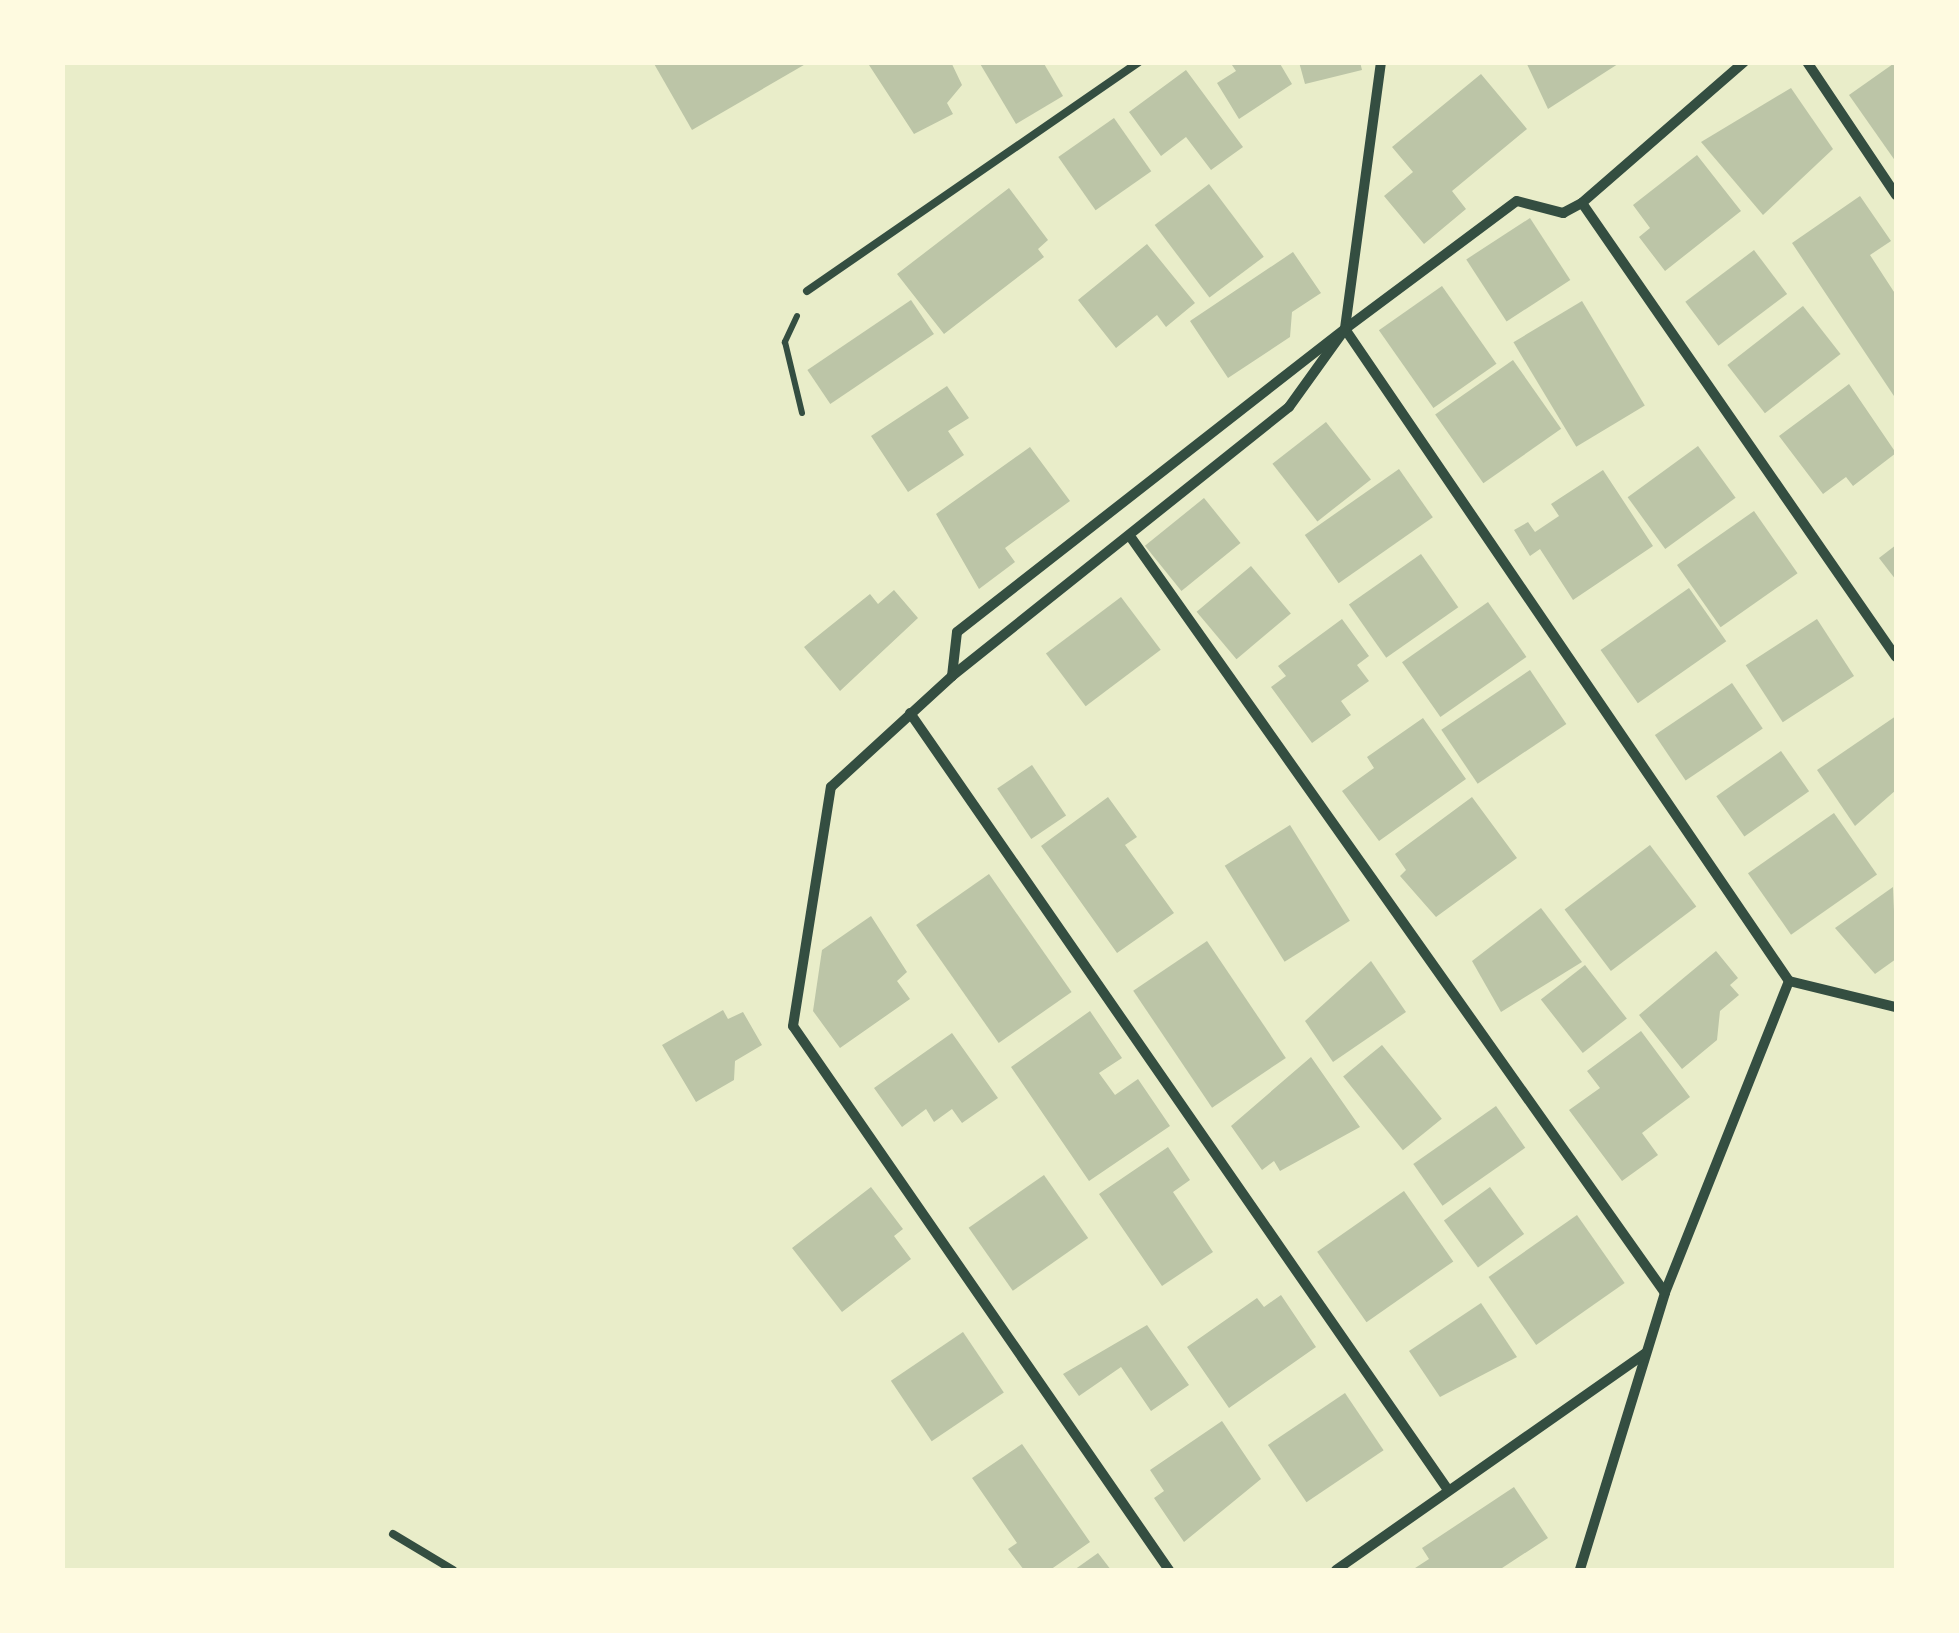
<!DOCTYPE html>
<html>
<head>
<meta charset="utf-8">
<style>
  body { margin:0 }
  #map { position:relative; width:1959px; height:1633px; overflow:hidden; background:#e9edc9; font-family:Inter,sans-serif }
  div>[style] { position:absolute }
  .building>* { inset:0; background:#bcc5a7; transform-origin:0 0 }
  .path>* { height:6px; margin:-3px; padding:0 3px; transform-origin:3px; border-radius:3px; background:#344e41 }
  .service>* { height:8px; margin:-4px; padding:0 4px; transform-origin:4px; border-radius:4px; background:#344e41 }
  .minor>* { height:10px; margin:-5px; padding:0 5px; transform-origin:5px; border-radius:5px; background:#344e41 }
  span { translate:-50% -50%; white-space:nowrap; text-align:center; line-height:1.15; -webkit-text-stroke:8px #fefae0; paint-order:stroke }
  .frame { position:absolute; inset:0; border:65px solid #fefae0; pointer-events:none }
</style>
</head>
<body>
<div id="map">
  <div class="building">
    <i style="clip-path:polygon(653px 62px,809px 62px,692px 130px)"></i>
    <i style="clip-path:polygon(951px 62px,962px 85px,947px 103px,953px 114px,914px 134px,869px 65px)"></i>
    <i style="clip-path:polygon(979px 62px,1043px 62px,1063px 96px,1016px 124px)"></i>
    <i style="clip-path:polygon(1230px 62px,1279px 62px,1292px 84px,1239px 119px,1217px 83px,1236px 71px)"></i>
    <i style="clip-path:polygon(1299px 62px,1360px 62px,1362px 70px,1305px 84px)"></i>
    <i style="clip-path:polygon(1526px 62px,1621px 62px,1548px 109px)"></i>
    <i style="clip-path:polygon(1893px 64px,1896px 69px,1896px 162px,1849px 95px)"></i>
    <i style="clip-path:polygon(1186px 70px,1243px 147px,1211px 170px,1186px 137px,1161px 156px,1129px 112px)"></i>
    <i style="clip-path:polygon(1481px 74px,1527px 129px,1452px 191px,1466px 209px,1424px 244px,1384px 196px,1413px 172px,1392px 147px)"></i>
    <i style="clip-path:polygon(1791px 88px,1833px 149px,1763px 215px,1701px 142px)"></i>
    <i style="left:1114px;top:118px;width:65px;height:68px;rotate:55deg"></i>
    <i style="clip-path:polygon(1697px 155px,1741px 211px,1665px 271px,1639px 237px,1650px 228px,1633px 205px)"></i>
    <i style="left:1209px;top:184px;width:91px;height:68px;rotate:53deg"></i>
    <i style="clip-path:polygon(1009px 188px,1048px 240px,1038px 249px,1044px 257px,944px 334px,897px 274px)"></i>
    <i style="clip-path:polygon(1860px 196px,1891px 241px,1870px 255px,1896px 295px,1896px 399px,1792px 243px)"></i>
    <i style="left:1530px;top:218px;width:74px;height:76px;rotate:57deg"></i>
    <i style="clip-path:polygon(1147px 244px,1195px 303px,1166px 327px,1157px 315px,1116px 348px,1078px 300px)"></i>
    <i style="left:1754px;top:250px;width:55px;height:86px;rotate:53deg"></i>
    <i style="clip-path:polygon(1293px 252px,1321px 293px,1292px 312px,1290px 337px,1228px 378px,1190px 321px)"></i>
    <i style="left:1442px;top:286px;width:95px;height:77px;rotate:55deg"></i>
    <i style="left:911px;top:300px;width:41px;height:125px;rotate:56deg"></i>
    <i style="left:1582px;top:301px;width:122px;height:80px;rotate:59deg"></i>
    <i style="left:1803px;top:306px;width:61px;height:96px;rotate:52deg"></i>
    <i style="left:1513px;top:360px;width:84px;height:95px;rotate:55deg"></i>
    <i style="clip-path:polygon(1849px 384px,1896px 453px,1853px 486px,1846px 477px,1823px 494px,1779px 436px)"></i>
    <i style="clip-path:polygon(947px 386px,969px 418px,948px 431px,964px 455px,908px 492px,871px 436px)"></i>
    <i style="left:1326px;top:422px;width:73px;height:68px;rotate:52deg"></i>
    <i style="left:1698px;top:446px;width:64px;height:87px;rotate:54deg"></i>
    <i style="clip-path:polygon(1030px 447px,1070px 501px,1005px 548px,1015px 562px,979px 589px,936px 514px)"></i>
    <i style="left:1399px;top:469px;width:59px;height:115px;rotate:55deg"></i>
    <i style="clip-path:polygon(1603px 470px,1653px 546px,1573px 600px,1540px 549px,1530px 556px,1514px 530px,1528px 522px,1535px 532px,1559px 516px,1551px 504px)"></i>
    <i style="left:1204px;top:498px;width:58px;height:76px;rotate:51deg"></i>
    <i style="left:1754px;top:511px;width:76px;height:94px;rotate:55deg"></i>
    <i style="clip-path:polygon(1896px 545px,1896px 580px,1879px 558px)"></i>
    <i style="left:1421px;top:554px;width:65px;height:88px;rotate:55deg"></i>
    <i style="left:1251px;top:566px;width:62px;height:71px;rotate:50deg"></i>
    <i style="left:1689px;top:588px;width:65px;height:108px;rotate:55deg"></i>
    <i style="clip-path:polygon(894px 590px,918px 618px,840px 691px,804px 647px,870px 594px,878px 604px)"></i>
    <i style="left:1121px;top:597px;width:66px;height:94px;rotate:53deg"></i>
    <i style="left:1488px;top:602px;width:67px;height:105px;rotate:55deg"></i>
    <i style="clip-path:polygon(1342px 619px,1369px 656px,1357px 665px,1369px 681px,1341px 701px,1351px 715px,1312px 743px,1271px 687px,1286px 676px,1278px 666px)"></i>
    <i style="left:1817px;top:619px;width:68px;height:85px;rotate:57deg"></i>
    <i style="left:1530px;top:670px;width:65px;height:107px;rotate:56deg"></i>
    <i style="left:1732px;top:683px;width:55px;height:93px;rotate:56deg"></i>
    <i style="clip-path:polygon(1896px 716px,1896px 790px,1855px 826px,1817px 770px)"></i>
    <i style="clip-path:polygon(1423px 718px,1466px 779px,1379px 841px,1342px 791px,1374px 768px,1367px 757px)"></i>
    <i style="left:1781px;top:751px;width:49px;height:79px;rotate:55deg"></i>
    <i style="left:1032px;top:765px;width:61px;height:42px;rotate:56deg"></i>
    <i style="clip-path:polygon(1108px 797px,1137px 837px,1125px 845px,1174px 913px,1117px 953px,1041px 846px)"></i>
    <i style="clip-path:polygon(1472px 797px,1517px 858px,1436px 917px,1400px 876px,1406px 870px,1395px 854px)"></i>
    <i style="left:1834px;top:813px;width:75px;height:105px;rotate:55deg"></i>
    <i style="left:1290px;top:825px;width:113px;height:77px;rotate:58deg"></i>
    <i style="left:1650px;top:845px;width:77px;height:107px;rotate:53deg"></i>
    <i style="left:989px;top:874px;width:144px;height:89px;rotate:55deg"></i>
    <i style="clip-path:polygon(1893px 887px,1896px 959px,1875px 974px,1835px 928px)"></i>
    <i style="clip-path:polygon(1541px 908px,1582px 962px,1501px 1012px,1472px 961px)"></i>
    <i style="clip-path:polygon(871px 916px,907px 972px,897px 981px,910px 999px,840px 1048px,813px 1011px,822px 950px)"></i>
    <i style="left:1207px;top:941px;width:141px;height:89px;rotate:56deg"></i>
    <i style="clip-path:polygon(1716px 951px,1738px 978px,1730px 985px,1739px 995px,1720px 1011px,1717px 1040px,1682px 1069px,1639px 1015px)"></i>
    <i style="clip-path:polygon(1371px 961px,1406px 1012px,1333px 1062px,1305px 1021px)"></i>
    <i style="left:1585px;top:965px;width:68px;height:56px;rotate:52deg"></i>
    <i style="clip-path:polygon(723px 1010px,728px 1019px,743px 1012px,762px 1045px,735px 1061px,734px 1080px,696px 1102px,662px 1045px)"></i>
    <i style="clip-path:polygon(1090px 1011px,1122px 1058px,1099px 1073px,1115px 1095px,1138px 1079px,1170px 1126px,1089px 1181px,1011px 1067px)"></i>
    <i style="clip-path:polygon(1641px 1031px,1690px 1097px,1642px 1133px,1658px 1155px,1622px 1181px,1569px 1110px,1600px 1088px,1587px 1071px)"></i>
    <i style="clip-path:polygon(952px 1033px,998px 1098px,962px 1123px,952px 1109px,934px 1122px,926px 1109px,902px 1127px,874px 1088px)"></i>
    <i style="left:1382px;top:1045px;width:95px;height:50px;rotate:51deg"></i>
    <i style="clip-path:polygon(1311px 1057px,1360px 1127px,1280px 1171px,1274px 1161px,1262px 1170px,1231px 1126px)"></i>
    <i style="left:1496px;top:1106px;width:51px;height:101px;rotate:55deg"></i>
    <i style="clip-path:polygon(1168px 1147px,1190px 1180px,1173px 1192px,1213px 1252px,1162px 1286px,1099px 1194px)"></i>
    <i style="left:1044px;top:1175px;width:77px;height:92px;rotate:55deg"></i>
    <i style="clip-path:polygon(871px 1187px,903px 1229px,894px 1236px,911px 1259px,842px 1312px,792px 1248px)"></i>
    <i style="left:1490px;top:1187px;width:58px;height:57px;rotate:54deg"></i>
    <i style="left:1404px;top:1191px;width:86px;height:106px;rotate:55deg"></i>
    <i style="left:1577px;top:1215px;width:83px;height:108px;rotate:55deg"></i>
    <i style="clip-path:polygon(1281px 1295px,1316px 1347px,1229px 1408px,1187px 1347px,1257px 1298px,1264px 1307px)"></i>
    <i style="clip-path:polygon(1481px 1303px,1517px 1357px,1440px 1397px,1409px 1351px)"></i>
    <i style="clip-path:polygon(1147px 1325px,1189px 1385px,1151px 1411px,1121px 1367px,1079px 1396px,1063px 1374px)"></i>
    <i style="left:963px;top:1332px;width:73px;height:87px;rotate:56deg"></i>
    <i style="left:1345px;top:1393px;width:69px;height:93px;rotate:56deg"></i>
    <i style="clip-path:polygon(1222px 1421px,1261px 1479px,1184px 1542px,1154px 1498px,1164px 1491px,1150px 1470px)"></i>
    <i style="clip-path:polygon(1022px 1444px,1090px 1542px,1050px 1570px,1024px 1570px,1008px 1549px,1017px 1543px,972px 1478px)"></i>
    <i style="clip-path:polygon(1514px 1487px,1548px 1538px,1499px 1570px,1412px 1570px,1429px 1559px,1422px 1548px)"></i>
    <i style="clip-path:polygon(1098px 1553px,1111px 1570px,1074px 1570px)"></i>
  </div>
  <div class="path">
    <i style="left:797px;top:316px;width:29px;rotate:115deg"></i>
    <i style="left:785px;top:342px;width:73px;rotate:76.5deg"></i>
  </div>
  <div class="service">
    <i style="left:807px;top:291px;width:403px;rotate:-34.6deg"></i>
    <i style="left:393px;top:1534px;width:70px;rotate:31deg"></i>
  </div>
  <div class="minor">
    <i style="left:1381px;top:62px;width:269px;rotate:97.7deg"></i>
    <i style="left:1345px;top:329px;width:789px;rotate:55.75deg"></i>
    <i style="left:1789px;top:981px;width:336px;rotate:111.7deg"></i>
    <i style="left:1665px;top:1293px;width:290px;rotate:107.1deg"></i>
    <i style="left:1744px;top:62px;width:215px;rotate:139deg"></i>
    <i style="left:1582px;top:203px;width:552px;rotate:55.33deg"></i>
    <i style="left:1807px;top:62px;width:160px;rotate:56.2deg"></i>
    <i style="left:1132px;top:539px;width:923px;rotate:54.74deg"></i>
    <i style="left:952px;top:676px;width:44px;rotate:-83.5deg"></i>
    <i style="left:957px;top:632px;width:492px;rotate:-38deg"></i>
    <i style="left:1345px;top:329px;width:214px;rotate:-36.7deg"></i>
    <i style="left:1517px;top:201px;width:48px;rotate:14.6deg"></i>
    <i style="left:1563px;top:213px;width:21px;rotate:-28deg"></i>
    <i style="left:910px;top:713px;width:945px;rotate:55.3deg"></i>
    <i style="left:1789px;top:981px;width:110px;rotate:13.7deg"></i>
    <i style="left:1169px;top:1570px;width:661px;rotate:-124.65deg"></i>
    <i style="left:793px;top:1026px;width:242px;rotate:-81deg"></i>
    <i style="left:831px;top:787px;width:164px;rotate:-42.5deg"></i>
    <i style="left:952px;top:676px;width:431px;rotate:-38.6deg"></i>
    <i style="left:1289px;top:407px;width:96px;rotate:-54.3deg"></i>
    <i style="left:1336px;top:1570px;width:378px;rotate:-35deg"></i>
  </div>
  <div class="frame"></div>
</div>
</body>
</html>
